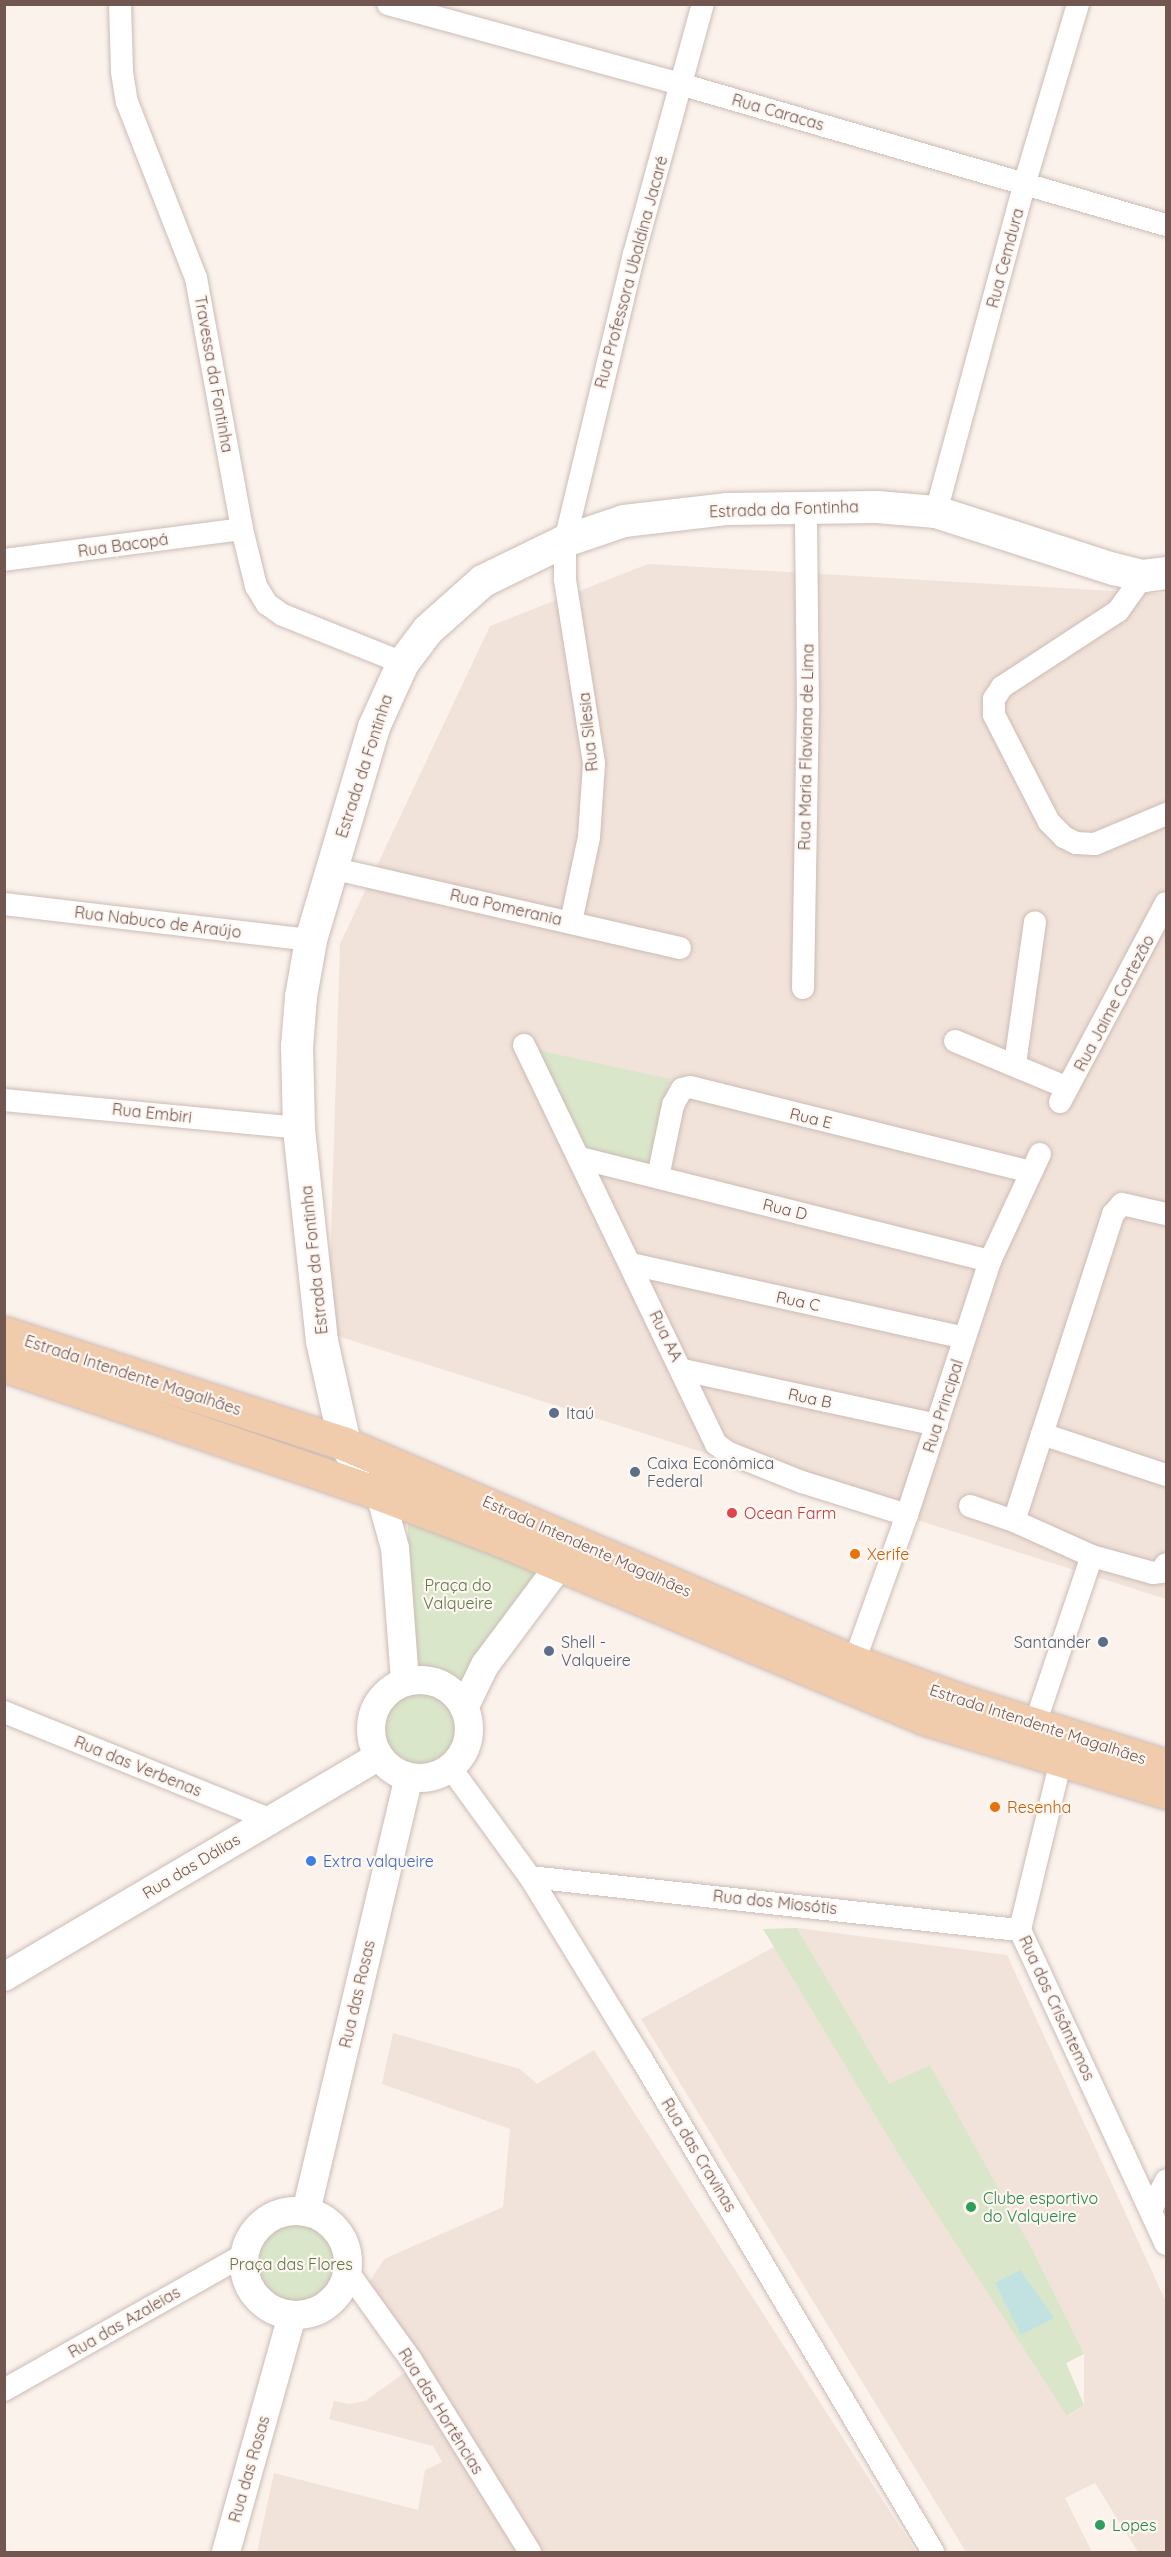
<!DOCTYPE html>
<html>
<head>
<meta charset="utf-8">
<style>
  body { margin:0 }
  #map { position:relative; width:1171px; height:2557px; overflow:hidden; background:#faf2eb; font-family:Quicksand,sans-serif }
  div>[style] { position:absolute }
  .residential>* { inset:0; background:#f1e3da }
  .green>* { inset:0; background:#dae6ca }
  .water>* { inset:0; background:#c1e2e1 }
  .roads { filter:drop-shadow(0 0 2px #cdbbb5) drop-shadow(0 0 2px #cdbbb5) }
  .minor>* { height:22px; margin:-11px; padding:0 11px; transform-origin:11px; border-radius:11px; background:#fff }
  .tertiary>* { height:28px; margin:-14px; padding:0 14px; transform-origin:14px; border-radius:14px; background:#fff }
  .tertiary>.ring { margin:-14px; padding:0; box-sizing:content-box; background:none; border:28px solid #fff; border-radius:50% }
  .secondary>* { height:32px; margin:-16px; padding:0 16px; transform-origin:16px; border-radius:16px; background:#fff }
  .primary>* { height:33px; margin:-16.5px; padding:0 16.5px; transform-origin:16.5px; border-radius:16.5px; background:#f0cbac }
  .dots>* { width:16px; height:16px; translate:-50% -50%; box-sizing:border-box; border:3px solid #fdf6f1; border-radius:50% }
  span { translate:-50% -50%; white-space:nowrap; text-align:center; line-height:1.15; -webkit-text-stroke:4.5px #fdf6f1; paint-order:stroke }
  .street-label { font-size:16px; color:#725751 }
  .service-label { font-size:16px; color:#4e5e75 }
  .left { translate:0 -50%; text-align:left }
  .right { translate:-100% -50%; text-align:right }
  .health-label { font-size:16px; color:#be3a42 }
  .food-label { font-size:16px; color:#c56008 }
  .park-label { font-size:16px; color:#5e764a }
  .shop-label { font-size:16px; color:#366cbe }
  .leisure-label { font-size:16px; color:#27864d }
  .frame { position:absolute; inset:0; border:6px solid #725751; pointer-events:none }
</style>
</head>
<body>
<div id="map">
  <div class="residential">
    <i style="clip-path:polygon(648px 564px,1166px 594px,1166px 1599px,328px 1333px,340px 944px,490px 626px)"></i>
    <i style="clip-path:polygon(797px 1928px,1007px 1955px,1166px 2302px,1166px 2552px,1138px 2552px,1095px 2483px,1065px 2498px,1092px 2552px,966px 2552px,641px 2019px,774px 1947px,1068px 2416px,1084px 2405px,1084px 2354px,930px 2065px,889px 2085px)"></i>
    <i style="clip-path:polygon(393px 2033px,520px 2069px,537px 2084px,594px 2050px,916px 2552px,257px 2552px,274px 2473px,418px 2510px,425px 2470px,442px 2462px,433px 2446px,329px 2419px,334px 2401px,349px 2404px,365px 2401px,407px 2371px,367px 2286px,384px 2259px,503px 2207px,510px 2129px,382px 2084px)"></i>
  </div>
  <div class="green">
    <i style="clip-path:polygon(533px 1049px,670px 1079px,650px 1168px,584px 1153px)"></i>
    <i style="clip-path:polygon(408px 1522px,541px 1567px,459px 1718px,455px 1739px,445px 1758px,435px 1763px,408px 1765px,392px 1756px,383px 1740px,390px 1705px,404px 1693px)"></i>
    <i style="clip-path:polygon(797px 1928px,889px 2084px,930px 2065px,1033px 2251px,1084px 2354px,1066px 2363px,1084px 2405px,1067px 2416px,904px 2163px,763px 1929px)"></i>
    <i style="clip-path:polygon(304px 2215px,328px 2227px,337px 2253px,338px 2276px,309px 2303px,289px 2311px,265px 2301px,250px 2283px,245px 2262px,257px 2238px,277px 2220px)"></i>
  </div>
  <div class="water">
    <i style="clip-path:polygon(1020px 2270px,1054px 2318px,1021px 2335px,995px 2283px)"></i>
  </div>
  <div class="roads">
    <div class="minor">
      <i style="left:120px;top:4px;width:68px;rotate:88.3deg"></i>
      <i style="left:122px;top:72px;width:30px;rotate:81deg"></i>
      <i style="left:127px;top:102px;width:189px;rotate:68.6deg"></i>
      <i style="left:196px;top:278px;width:255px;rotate:79.6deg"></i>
      <i style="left:242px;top:529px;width:59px;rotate:76.2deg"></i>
      <i style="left:256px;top:586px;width:21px;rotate:59deg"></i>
      <i style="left:267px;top:604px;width:19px;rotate:35deg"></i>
      <i style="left:283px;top:615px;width:129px;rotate:21.8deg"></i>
      <i style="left:388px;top:4px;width:303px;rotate:15.3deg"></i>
      <i style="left:680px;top:84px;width:506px;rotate:16.18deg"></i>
      <i style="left:936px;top:512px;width:342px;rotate:-74.9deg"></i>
      <i style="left:1025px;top:182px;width:186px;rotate:-73.4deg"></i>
      <i style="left:4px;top:560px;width:240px;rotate:-7.4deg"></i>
      <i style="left:1143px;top:576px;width:43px;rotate:125.5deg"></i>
      <i style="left:1118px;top:611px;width:139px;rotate:146.8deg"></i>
      <i style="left:1002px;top:687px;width:14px;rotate:124deg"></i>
      <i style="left:994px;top:699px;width:16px;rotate:90deg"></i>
      <i style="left:994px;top:715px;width:120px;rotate:62.8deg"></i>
      <i style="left:1049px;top:822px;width:21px;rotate:45deg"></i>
      <i style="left:1064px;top:837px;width:13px;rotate:27deg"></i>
      <i style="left:1076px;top:843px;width:19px;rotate:3deg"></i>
      <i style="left:1095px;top:844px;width:77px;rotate:-22.9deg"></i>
      <i style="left:331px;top:868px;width:358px;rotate:12.9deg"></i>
      <i style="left:4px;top:904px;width:309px;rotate:6.7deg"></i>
      <i style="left:571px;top:922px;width:87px;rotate:-78deg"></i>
      <i style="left:589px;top:837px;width:74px;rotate:-86.1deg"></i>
      <i style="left:594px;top:763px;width:186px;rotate:-99deg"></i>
      <i style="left:565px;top:579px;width:38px;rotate:-90deg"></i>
      <i style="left:565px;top:541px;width:295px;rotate:-76.5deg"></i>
      <i style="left:634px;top:254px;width:259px;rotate:-74.6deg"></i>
      <i style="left:803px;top:988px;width:277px;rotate:-89deg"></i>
      <i style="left:808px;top:711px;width:205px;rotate:-90.6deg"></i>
      <i style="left:955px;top:1041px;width:122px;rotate:22.6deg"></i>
      <i style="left:524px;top:1045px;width:443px;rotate:64.3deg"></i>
      <i style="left:716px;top:1444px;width:16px;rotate:35deg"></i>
      <i style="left:729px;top:1453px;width:79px;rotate:21.7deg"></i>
      <i style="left:802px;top:1482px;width:110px;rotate:17.4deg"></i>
      <i style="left:1015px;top:1064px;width:143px;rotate:-82deg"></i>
      <i style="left:4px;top:1100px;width:296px;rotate:5.4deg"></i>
      <i style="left:1060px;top:1102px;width:225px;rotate:-62deg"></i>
      <i style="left:580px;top:1158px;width:423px;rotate:14.1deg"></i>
      <i style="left:658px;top:1177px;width:74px;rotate:-78.2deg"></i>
      <i style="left:673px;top:1105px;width:18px;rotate:-61deg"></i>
      <i style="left:682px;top:1089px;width:8px;rotate:-14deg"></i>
      <i style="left:690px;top:1087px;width:350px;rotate:14deg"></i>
      <i style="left:631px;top:1264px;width:341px;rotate:12.5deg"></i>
      <i style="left:683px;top:1370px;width:260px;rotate:12.2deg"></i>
      <i style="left:1042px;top:1434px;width:131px;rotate:18.3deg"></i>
      <i style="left:970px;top:1506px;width:46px;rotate:18.8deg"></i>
      <i style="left:1014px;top:1521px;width:85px;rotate:24.2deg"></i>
      <i style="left:1092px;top:1556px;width:63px;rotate:15.6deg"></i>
      <i style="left:1153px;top:1573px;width:8px;rotate:-7deg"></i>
      <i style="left:1161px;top:1572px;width:9px;rotate:-58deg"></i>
      <i style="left:1014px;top:1521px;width:323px;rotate:-72.1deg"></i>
      <i style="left:1113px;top:1214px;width:13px;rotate:-48deg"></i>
      <i style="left:1122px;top:1204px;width:45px;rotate:12.8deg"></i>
      <i style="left:854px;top:1662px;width:156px;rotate:-70.2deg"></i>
      <i style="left:907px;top:1515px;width:267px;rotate:-71.9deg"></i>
      <i style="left:990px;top:1261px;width:118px;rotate:-65deg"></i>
      <i style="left:4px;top:1712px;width:288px;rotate:22deg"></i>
      <i style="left:1035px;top:1724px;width:177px;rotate:-71.3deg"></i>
      <i style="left:1061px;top:1760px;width:175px;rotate:103.6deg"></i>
      <i style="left:1020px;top:1930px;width:346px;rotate:65.1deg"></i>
      <i style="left:450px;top:1767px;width:136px;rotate:54deg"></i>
      <i style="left:530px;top:1877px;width:212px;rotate:58.5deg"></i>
      <i style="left:641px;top:2058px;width:574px;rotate:59.41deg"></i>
      <i style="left:530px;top:1877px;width:493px;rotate:6.2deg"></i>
      <i style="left:1151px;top:2210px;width:33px;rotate:-63deg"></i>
      <i style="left:348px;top:2272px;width:108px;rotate:54.4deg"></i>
      <i style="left:411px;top:2360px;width:226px;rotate:58.2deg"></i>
      <i style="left:4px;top:2390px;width:275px;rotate:-29.4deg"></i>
    </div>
    <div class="tertiary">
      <i style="left:380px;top:1494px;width:56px;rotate:74.5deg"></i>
      <i style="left:395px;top:1548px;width:134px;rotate:85.7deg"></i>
      <i class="ring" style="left:371px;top:1680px;width:70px;height:70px"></i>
      <i style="left:464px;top:1708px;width:48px;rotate:-64deg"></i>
      <i style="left:485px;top:1665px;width:114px;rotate:-53.2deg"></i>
      <i style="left:553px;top:1574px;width:11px;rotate:-68deg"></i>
      <i style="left:557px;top:1564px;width:21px;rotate:-93deg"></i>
      <i style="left:4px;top:1977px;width:435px;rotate:-30.5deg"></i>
      <i class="ring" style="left:244px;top:2211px;width:76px;height:76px"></i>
      <i style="left:306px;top:2212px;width:447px;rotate:-76.7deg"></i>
      <i style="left:226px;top:2552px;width:246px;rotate:-74.4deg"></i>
    </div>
    <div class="secondary">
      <i style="left:357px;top:1463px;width:22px;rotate:-122deg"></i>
      <i style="left:345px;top:1444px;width:106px;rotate:-102.6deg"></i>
      <i style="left:322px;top:1341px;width:214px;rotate:-96.2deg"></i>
      <i style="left:299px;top:1128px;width:81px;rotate:-91.4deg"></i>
      <i style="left:297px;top:1047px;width:50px;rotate:-85.4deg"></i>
      <i style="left:301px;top:997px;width:58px;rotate:-80deg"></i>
      <i style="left:311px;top:940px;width:222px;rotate:-73.5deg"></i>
      <i style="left:374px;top:727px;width:70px;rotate:-65.6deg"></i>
      <i style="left:403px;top:663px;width:41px;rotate:-52.9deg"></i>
      <i style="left:428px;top:630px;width:74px;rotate:-41.7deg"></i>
      <i style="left:483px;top:581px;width:91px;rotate:-26deg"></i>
      <i style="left:565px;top:541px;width:62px;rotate:-18.7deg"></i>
      <i style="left:624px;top:521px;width:105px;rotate:-6.6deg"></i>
      <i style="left:728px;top:509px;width:149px;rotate:-0.8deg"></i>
      <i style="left:877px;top:507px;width:59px;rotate:4.8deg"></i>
      <i style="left:936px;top:512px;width:187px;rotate:17.8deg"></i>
      <i style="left:1114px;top:569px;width:30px;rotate:14deg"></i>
      <i style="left:1143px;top:576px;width:23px;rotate:-7deg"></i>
    </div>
    <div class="primary">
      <i style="left:4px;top:1333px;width:359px;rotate:18deg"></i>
      <i style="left:345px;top:1444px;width:554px;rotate:23.19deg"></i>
      <i style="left:854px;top:1662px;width:120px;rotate:19.9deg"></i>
      <i style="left:967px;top:1703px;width:209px;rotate:17.6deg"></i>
      <i style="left:4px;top:1365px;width:398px;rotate:18.9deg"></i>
      <i style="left:380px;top:1494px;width:129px;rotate:20.8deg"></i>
      <i style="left:501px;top:1540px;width:459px;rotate:22.8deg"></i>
      <i style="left:924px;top:1718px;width:253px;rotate:17deg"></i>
    </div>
  </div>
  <div class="dots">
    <i style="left:554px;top:1413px;background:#5c6f8a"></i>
    <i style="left:635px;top:1472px;background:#5c6f8a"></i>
    <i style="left:732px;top:1513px;background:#e0444e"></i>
    <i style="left:855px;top:1554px;background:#e8710a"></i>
    <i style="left:1103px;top:1642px;background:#5c6f8a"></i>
    <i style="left:549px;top:1651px;background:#5c6f8a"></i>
    <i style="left:995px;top:1807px;background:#e8710a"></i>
    <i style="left:311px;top:1861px;background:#3f7fe0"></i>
    <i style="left:971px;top:2207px;background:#2e9e5b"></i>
    <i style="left:1100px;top:2525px;background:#2e9e5b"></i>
  </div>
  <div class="street-label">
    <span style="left:778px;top:112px;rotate:16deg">Rua Caracas</span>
    <span style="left:1005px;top:258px;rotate:-75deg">Rua Cemdura</span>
    <span style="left:631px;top:272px;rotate:-75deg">Rua Professora Ubaldina Jacaré</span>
    <span style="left:214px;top:374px;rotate:80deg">Travessa da Fontinha</span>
    <span style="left:784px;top:509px;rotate:-2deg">Estrada da Fontinha</span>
    <span style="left:123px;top:545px;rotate:-8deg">Rua Bacopá</span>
    <span style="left:588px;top:732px;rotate:-96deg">Rua Silesia</span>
    <span style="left:806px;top:747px;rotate:-89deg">Rua Maria Flaviana de Lima</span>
    <span style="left:364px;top:766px;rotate:-72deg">Estrada da Fontinha</span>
    <span style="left:506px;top:907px;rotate:13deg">Rua Pomerania</span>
    <span style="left:158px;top:922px;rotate:7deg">Rua Nabuco de Araújo</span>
    <span style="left:1114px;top:1003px;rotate:-62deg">Rua Jaime Cortezão</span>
    <span style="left:152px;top:1113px;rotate:6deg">Rua Embiri</span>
    <span style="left:811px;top:1118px;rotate:14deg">Rua E</span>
    <span style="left:785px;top:1209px;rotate:14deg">Rua D</span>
    <span style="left:314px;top:1260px;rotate:-96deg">Estrada da Fontinha</span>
    <span style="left:798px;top:1301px;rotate:12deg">Rua C</span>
    <span style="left:666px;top:1336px;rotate:64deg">Rua AA</span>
    <span style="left:133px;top:1375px;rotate:18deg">Estrada Intendente Magalhães</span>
    <span style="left:810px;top:1398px;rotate:12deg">Rua B</span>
    <span style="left:943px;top:1406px;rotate:-72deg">Rua Principal</span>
    <span style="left:587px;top:1546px;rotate:24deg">Estrada Intendente Magalhães</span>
    <span style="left:1038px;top:1724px;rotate:18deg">Estrada Intendente Magalhães</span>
    <span style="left:138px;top:1766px;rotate:22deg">Rua das Verbenas</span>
    <span style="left:191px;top:1866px;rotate:-31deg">Rua das Dálias</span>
    <span style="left:775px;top:1902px;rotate:6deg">Rua dos Miosótis</span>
    <span style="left:357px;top:1994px;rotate:-77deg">Rua das Rosas</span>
    <span style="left:1057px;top:2008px;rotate:65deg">Rua dos Crisântemos</span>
    <span style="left:699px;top:2155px;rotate:59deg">Rua das Cravinas</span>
    <span style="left:124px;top:2322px;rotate:-30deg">Rua das Azaleias</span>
    <span style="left:441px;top:2411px;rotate:58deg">Rua das Hortências</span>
    <span style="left:249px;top:2469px;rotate:-74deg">Rua das Rosas</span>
  </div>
  <div class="service-label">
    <span class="left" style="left:566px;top:1413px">Itaú</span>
    <span class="left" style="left:647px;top:1472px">Caixa Econômica<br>Federal</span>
    <span class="left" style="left:561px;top:1651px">Shell -<br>Valqueire</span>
    <span class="right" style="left:1091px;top:1642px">Santander</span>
  </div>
  <div class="health-label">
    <span class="left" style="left:744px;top:1513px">Ocean Farm</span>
  </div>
  <div class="food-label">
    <span class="left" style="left:867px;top:1554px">Xerife</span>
    <span class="left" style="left:1007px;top:1807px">Resenha</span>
  </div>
  <div class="park-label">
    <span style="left:458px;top:1594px">Praça do<br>Valqueire</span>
    <span style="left:291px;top:2264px">Praça das Flores</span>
  </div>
  <div class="shop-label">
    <span class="left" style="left:323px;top:1861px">Extra valqueire</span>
  </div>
  <div class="leisure-label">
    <span class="left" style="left:983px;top:2207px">Clube esportivo<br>do Valqueire</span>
    <span class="left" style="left:1112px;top:2525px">Lopes</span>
  </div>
  <div class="frame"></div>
</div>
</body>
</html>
